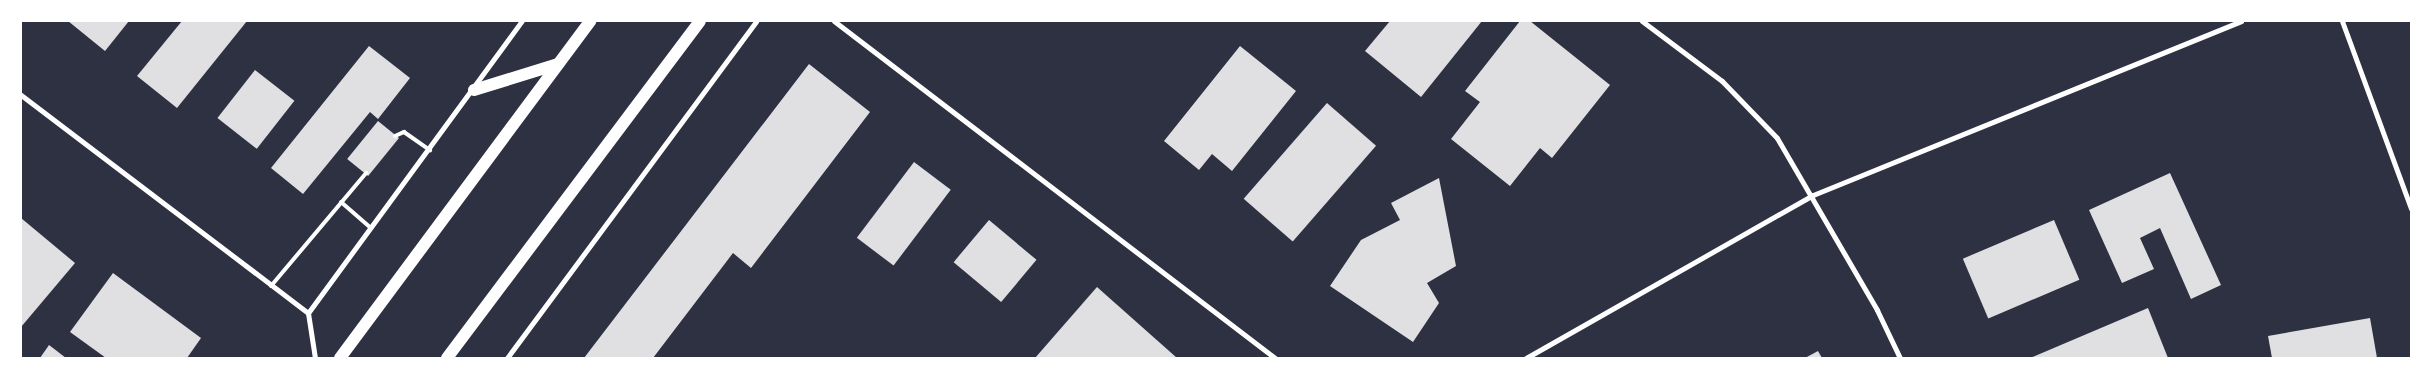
<!DOCTYPE html>
<html>
<head>
<meta charset="utf-8">
<style>
  body { margin:0 }
  #map { position:relative; width:2432px; height:379px; overflow:hidden; background:#2d3142; font-family:Helvetica,sans-serif }
  div>[style] { position:absolute }
  .building>* { inset:0; background:#e0e0e3; transform-origin:0 0 }
  .service>* { height:4px; margin:-2px; padding:0 2px; transform-origin:2px; border-radius:2px; background:#fff }
  .minor>* { height:5px; margin:-2.5px; padding:0 2.5px; transform-origin:2.5px; border-radius:2.5px; background:#fff }
  .primary>* { height:12px; margin:-6px; padding:0 6px; transform-origin:6px; border-radius:6px; background:#fff }
  span { translate:-50% -50%; white-space:nowrap; text-align:center; line-height:1.15; -webkit-text-stroke:4.5px #fff; paint-order:stroke }
  .frame { position:absolute; inset:0; border:22px solid #fff; pointer-events:none }
</style>
</head>
<body>
<div id="map">
  <div class="building">
    <i style="clip-path:polygon(68px 21px,129px 21px,105px 51px)"></i>
    <i style="clip-path:polygon(182px 21px,247px 21px,177px 108px,137px 76px)"></i>
    <i style="clip-path:polygon(1390px 21px,1482px 21px,1421px 97px,1365px 51px)"></i>
    <i style="clip-path:polygon(1520px 21px,1530px 21px,1610px 85px,1552px 158px,1540px 148px,1510px 186px,1451px 139px,1480px 102px,1465px 91px)"></i>
    <i style="clip-path:polygon(369px 46px,410px 78px,378px 119px,370px 112px,303px 194px,271px 168px)"></i>
    <i style="clip-path:polygon(1240px 46px,1296px 91px,1232px 171px,1212px 154px,1199px 170px,1164px 141px)"></i>
    <i style="clip-path:polygon(809px 64px,870px 112px,751px 268px,733px 253px,653px 358px,584px 358px)"></i>
    <i style="left:255px;top:70px;width:50px;height:61px;rotate:38deg"></i>
    <i style="left:1327px;top:103px;width:65px;height:127px;rotate:41deg"></i>
    <i style="left:378px;top:121px;width:27px;height:49px;rotate:39deg"></i>
    <i style="left:914px;top:162px;width:46px;height:95px;rotate:37deg"></i>
    <i style="clip-path:polygon(2170px 173px,2221px 285px,2191px 299px,2160px 228px,2140px 238px,2154px 269px,2122px 283px,2089px 210px)"></i>
    <i style="clip-path:polygon(1439px 178px,1456px 266px,1427px 283px,1439px 303px,1413px 342px,1330px 286px,1361px 240px,1400px 220px,1391px 203px)"></i>
    <i style="clip-path:polygon(21px 218px,75px 263px,21px 327px)"></i>
    <i style="left:989px;top:220px;width:62px;height:55px;rotate:40deg"></i>
    <i style="left:2054px;top:220px;width:65px;height:99px;rotate:67deg"></i>
    <i style="clip-path:polygon(113px 273px,201px 338px,187px 358px,106px 358px,70px 332px)"></i>
    <i style="clip-path:polygon(1097px 287px,1177px 358px,1035px 358px)"></i>
    <i style="clip-path:polygon(2148px 308px,2168px 358px,2030px 358px)"></i>
    <i style="clip-path:polygon(2370px 318px,2377px 358px,2272px 358px,2268px 336px)"></i>
    <i style="clip-path:polygon(49px 345px,66px 358px,40px 358px)"></i>
    <i style="clip-path:polygon(1818px 351px,1822px 358px,1805px 358px)"></i>
  </div>
  <div class="service">
    <i style="left:395px;top:136px;width:10px;rotate:-24deg"></i>
    <i style="left:404px;top:132px;width:32px;rotate:35deg"></i>
    <i style="left:341px;top:202px;width:40px;rotate:41deg"></i>
    <i style="left:271px;top:286px;width:148px;rotate:-49.9deg"></i>
  </div>
  <div class="minor">
    <i style="left:834px;top:21px;width:555px;rotate:37.39deg"></i>
    <i style="left:1642px;top:21px;width:100px;rotate:36.9deg"></i>
    <i style="left:1722px;top:81px;width:79px;rotate:46deg"></i>
    <i style="left:1777px;top:138px;width:199px;rotate:59.8deg"></i>
    <i style="left:1877px;top:310px;width:53px;rotate:64.4deg"></i>
    <i style="left:2342px;top:21px;width:200px;rotate:69.8deg"></i>
    <i style="left:21px;top:95px;width:360px;rotate:37.2deg"></i>
    <i style="left:315px;top:358px;width:46px;rotate:-98.8deg"></i>
    <i style="left:308px;top:313px;width:362px;rotate:-53.8deg"></i>
    <i style="left:507px;top:358px;width:419px;rotate:-53.5deg"></i>
    <i style="left:1526px;top:358px;width:330px;rotate:-29.6deg"></i>
    <i style="left:1813px;top:195px;width:462px;rotate:-22.1deg"></i>
  </div>
  <div class="primary">
    <i style="left:474px;top:90px;width:88px;rotate:-17.2deg"></i>
    <i style="left:340px;top:358px;width:420px;rotate:-53.4deg"></i>
    <i style="left:447px;top:358px;width:421px;rotate:-53.1deg"></i>
  </div>
  <div class="frame"></div>
</div>
</body>
</html>
